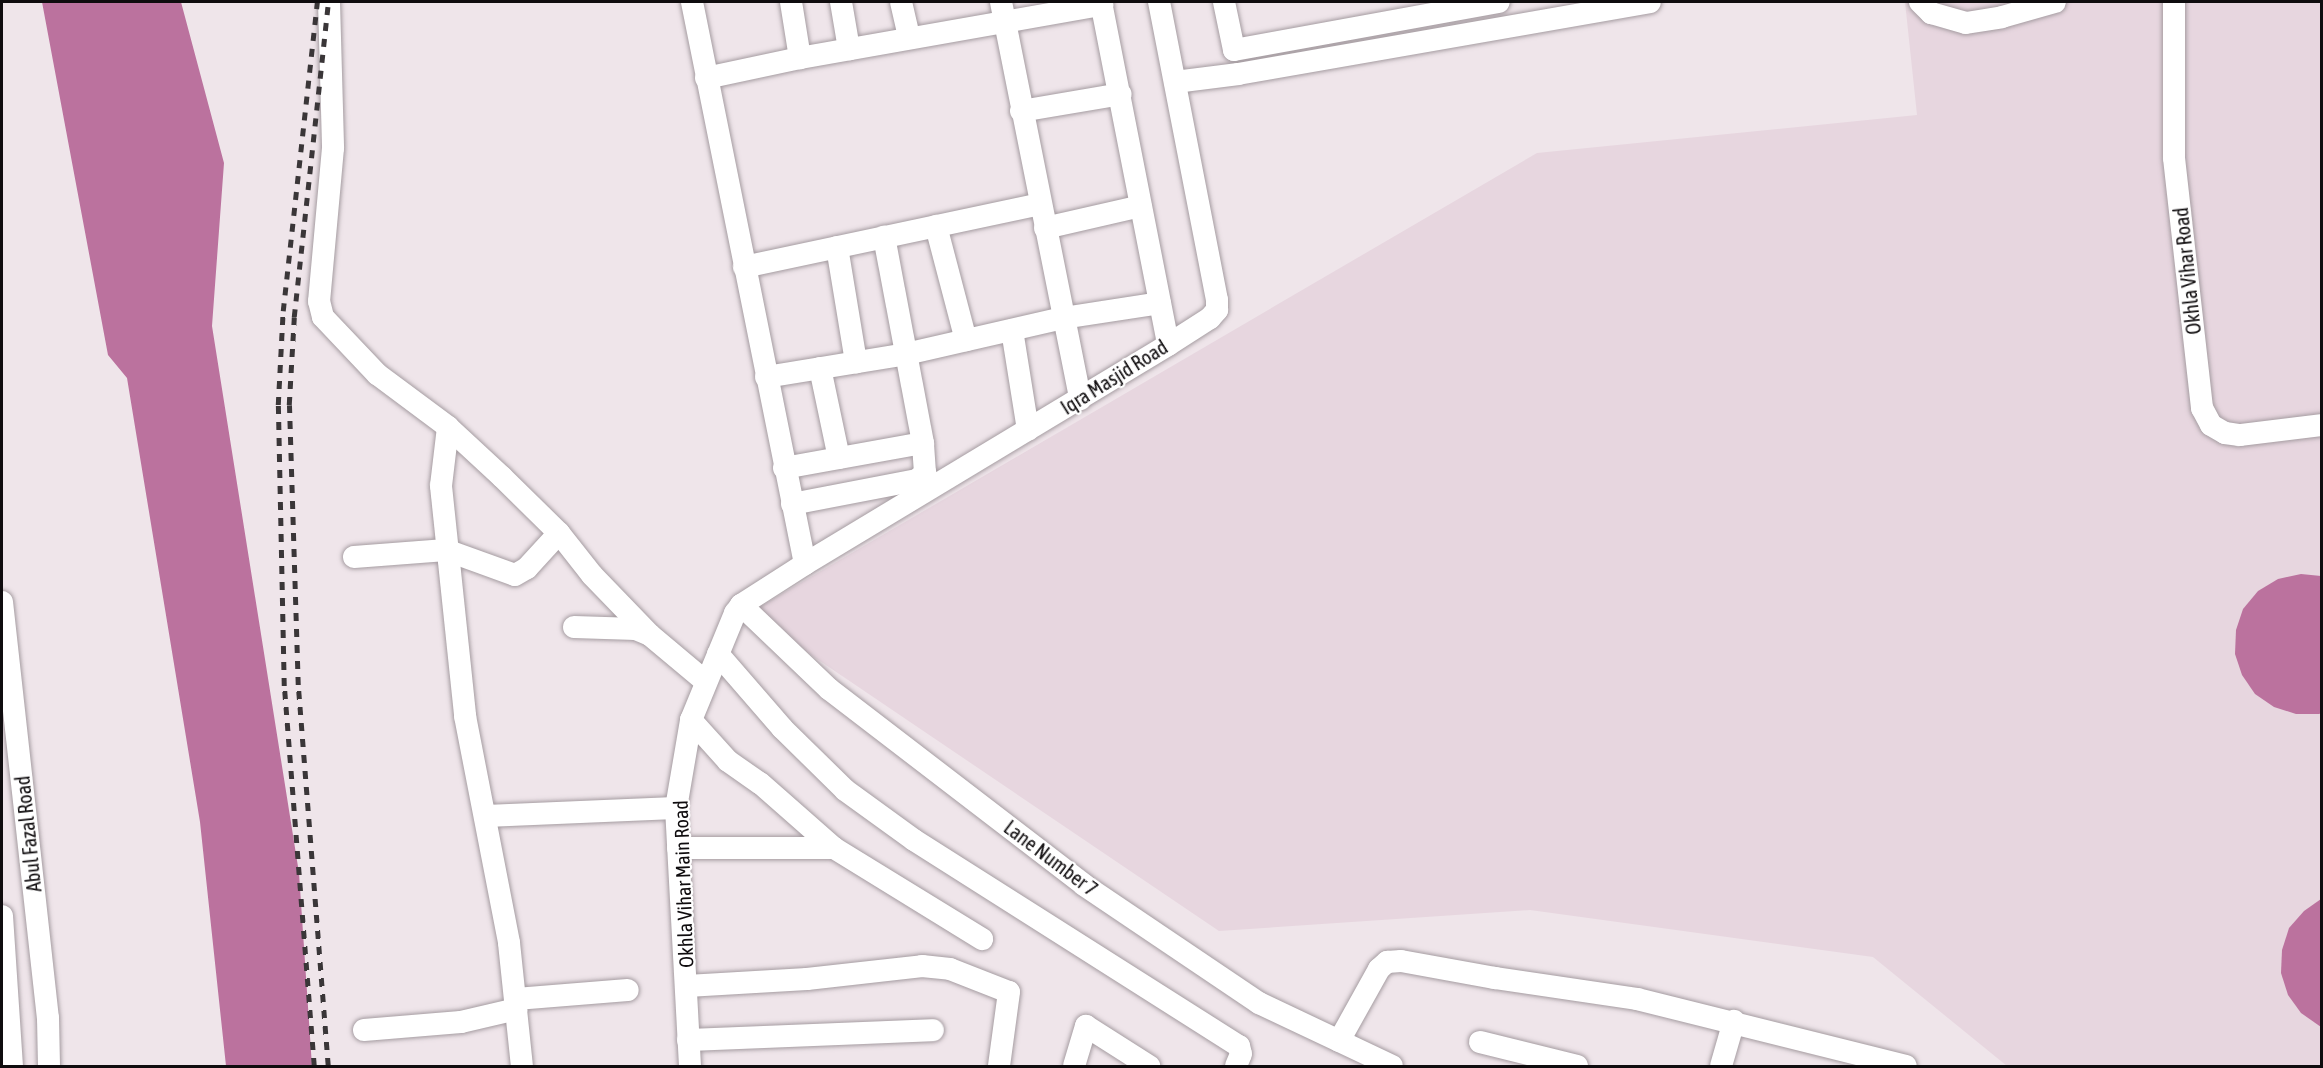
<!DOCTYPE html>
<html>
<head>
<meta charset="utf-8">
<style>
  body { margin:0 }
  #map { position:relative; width:2323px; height:1068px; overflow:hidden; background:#efe5ea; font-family:"Asap Condensed",sans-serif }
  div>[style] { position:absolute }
  .built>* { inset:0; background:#e7d6df }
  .water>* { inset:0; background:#bb729e }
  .roads { filter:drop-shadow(0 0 2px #a59ca1) drop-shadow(0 0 2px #a59ca1) }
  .minor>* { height:22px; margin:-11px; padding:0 11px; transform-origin:11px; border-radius:11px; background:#fff }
  .rail>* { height:4.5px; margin-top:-2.25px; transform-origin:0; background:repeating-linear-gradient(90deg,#3a3638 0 8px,transparent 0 16px) }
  span { translate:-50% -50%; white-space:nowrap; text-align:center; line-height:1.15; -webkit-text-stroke:4.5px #fff; paint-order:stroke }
  .street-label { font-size:20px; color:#0f0c0e }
  .frame { position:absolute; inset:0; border:3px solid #0f0c0e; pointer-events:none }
</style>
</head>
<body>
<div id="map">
  <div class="built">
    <i style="clip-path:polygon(1905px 2px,2321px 2px,2321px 1066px,2007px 1066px,1873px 957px,1530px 910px,1219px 931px,749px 613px,1537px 153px,1917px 115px)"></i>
  </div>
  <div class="water">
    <i style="clip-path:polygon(42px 2px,181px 2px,224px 163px,212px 326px,299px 873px,312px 1066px,226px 1066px,200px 822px,127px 378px,108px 355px)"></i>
    <i style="clip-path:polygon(2301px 574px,2321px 576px,2322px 713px,2319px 714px,2296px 714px,2274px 707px,2255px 694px,2242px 675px,2235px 654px,2236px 630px,2243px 609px,2258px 591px,2278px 579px)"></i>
    <i style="clip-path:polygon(2321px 899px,2321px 1027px,2301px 1013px,2288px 995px,2281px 973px,2282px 950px,2289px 928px,2304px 911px)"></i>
  </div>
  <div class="roads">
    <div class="minor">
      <i style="left:329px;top:2px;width:146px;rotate:88.4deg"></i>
      <i style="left:333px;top:148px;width:154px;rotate:95.2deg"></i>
      <i style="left:319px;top:301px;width:16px;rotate:76deg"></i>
      <i style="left:323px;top:317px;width:79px;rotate:46.5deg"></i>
      <i style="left:377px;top:374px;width:89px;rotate:36.7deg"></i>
      <i style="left:448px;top:427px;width:74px;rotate:42.8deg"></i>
      <i style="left:502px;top:477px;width:80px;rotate:44.5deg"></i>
      <i style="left:559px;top:533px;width:53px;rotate:51.8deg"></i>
      <i style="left:592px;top:575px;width:83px;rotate:46deg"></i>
      <i style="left:650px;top:635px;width:73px;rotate:40deg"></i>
      <i style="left:692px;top:2px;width:573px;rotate:78.63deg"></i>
      <i style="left:791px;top:2px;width:57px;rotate:80.9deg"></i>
      <i style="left:841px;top:2px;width:48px;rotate:80.3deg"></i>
      <i style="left:901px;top:2px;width:37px;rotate:77deg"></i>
      <i style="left:1001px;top:2px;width:405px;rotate:78.7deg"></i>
      <i style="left:1101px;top:2px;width:349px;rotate:78.9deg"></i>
      <i style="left:1224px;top:2px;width:49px;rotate:78.2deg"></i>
      <i style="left:1234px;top:50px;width:269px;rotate:-10.3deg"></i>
      <i style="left:1920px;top:2px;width:16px;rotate:45deg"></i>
      <i style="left:1931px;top:13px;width:36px;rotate:16deg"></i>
      <i style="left:1966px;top:23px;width:36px;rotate:-9deg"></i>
      <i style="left:2002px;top:17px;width:55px;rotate:-15.8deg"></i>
      <i style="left:2174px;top:2px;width:156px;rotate:90deg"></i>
      <i style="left:2174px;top:158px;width:252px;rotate:83.6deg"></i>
      <i style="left:2202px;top:408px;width:19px;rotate:62deg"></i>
      <i style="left:2211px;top:425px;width:16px;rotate:30deg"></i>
      <i style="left:2225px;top:433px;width:15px;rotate:8deg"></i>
      <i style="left:2240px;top:435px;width:83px;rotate:-7deg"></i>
      <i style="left:706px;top:78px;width:96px;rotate:-12deg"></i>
      <i style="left:800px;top:58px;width:307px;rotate:-10deg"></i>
      <i style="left:1175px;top:82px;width:64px;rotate:-7.2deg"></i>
      <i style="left:1238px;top:74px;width:418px;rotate:-9.9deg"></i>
      <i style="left:1021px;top:111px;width:101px;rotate:-9.6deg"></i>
      <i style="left:936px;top:226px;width:118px;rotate:75.3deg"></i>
      <i style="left:1045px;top:228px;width:98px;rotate:-12.9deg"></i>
      <i style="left:837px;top:247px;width:117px;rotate:80.6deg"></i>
      <i style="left:744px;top:267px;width:303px;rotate:-12deg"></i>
      <i style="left:1012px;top:330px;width:101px;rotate:80.9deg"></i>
      <i style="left:820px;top:368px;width:92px;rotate:78.1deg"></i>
      <i style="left:766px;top:377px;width:142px;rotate:-9.3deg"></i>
      <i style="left:906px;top:354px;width:161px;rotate:-12.9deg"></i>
      <i style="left:1063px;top:318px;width:98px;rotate:-8.8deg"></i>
      <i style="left:448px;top:427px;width:59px;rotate:96.8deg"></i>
      <i style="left:441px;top:486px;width:231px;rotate:84deg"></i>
      <i style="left:465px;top:716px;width:231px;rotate:79deg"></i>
      <i style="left:509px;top:943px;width:124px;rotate:84deg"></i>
      <i style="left:784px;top:468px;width:141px;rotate:-10.2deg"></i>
      <i style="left:792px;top:504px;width:127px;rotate:-10.9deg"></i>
      <i style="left:917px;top:480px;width:11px;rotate:-41deg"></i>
      <i style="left:925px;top:473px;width:30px;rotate:-94deg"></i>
      <i style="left:923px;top:443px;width:210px;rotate:-100.7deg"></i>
      <i style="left:354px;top:557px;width:92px;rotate:-4.4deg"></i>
      <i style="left:446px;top:550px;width:73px;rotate:19.9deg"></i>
      <i style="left:515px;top:575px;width:14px;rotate:-30deg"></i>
      <i style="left:527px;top:568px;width:47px;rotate:-47.6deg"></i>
      <i style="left:2px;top:602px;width:419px;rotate:83.7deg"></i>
      <i style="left:48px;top:1018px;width:48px;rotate:88.8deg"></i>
      <i style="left:741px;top:605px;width:122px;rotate:43.7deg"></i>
      <i style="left:829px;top:689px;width:322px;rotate:37.5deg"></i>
      <i style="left:1084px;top:885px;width:211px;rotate:34deg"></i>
      <i style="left:1259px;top:1003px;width:147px;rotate:25.3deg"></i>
      <i style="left:574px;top:627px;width:62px;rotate:1.8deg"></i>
      <i style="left:636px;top:629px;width:15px;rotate:23deg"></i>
      <i style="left:718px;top:654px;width:98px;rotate:49.1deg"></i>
      <i style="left:782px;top:728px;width:88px;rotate:44.5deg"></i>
      <i style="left:845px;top:790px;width:85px;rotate:35.9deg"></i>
      <i style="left:914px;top:840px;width:385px;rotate:32.4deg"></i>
      <i style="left:1239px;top:1046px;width:8px;rotate:76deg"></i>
      <i style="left:1241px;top:1054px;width:13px;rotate:113deg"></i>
      <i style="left:691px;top:720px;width:55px;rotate:47.9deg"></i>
      <i style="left:728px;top:761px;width:39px;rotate:35deg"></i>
      <i style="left:760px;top:783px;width:98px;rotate:41.3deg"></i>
      <i style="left:834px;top:848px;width:174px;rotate:31.6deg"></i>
      <i style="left:485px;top:816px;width:191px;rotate:-2.4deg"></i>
      <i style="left:678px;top:848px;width:156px"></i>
      <i style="left:2px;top:916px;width:150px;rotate:86.2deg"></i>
      <i style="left:687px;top:986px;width:120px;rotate:-3.3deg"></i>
      <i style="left:807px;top:979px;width:116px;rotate:-6.4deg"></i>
      <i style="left:922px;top:966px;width:28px;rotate:6deg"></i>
      <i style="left:950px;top:969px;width:63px;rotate:21.3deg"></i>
      <i style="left:1009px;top:992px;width:75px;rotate:97.7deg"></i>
      <i style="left:516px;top:999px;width:112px;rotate:-4.6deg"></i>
      <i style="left:364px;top:1030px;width:97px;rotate:-4.7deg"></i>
      <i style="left:461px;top:1022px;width:57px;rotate:-13.1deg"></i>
      <i style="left:688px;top:1040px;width:245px;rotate:-2.3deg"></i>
      <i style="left:1339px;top:1041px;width:82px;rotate:-60.9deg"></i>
      <i style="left:1379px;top:969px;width:11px;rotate:-41deg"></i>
      <i style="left:1387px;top:962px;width:14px;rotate:-4deg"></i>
      <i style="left:1401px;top:961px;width:96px;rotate:10.3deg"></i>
      <i style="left:1495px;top:978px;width:144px;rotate:8.4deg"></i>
      <i style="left:1637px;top:999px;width:277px;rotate:14deg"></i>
      <i style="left:1480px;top:1042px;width:100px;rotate:13.9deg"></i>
      <i style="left:690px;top:1066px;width:258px;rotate:-93.1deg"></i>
      <i style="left:676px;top:808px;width:89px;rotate:-80.3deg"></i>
      <i style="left:691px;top:720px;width:116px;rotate:-67.6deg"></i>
      <i style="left:735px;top:613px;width:10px;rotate:-53deg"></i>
      <i style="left:741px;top:605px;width:76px;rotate:-32.6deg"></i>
      <i style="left:805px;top:564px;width:424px;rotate:-31.1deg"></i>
      <i style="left:1168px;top:345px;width:50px;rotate:-32.7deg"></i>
      <i style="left:1210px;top:318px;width:11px;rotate:-49deg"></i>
      <i style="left:1217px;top:310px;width:10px;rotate:-90deg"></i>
      <i style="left:1217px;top:300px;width:304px;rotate:-101deg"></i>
      <i style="left:1074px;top:1066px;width:42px;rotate:-73.3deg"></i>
      <i style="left:1086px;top:1026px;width:75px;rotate:32.4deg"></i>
      <i style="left:1721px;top:1066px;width:47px;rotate:-73.9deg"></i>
    </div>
  </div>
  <div class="rail">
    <i style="left:314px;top:1066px;width:381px;rotate:-94.5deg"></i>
    <i style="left:284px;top:686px;width:281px;rotate:-91.2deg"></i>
    <i style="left:278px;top:405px;width:94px;rotate:-87deg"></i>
    <i style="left:283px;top:311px;width:311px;rotate:-83.7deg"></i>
    <i style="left:328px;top:1066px;width:382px;rotate:-94.5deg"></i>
    <i style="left:298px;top:685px;width:280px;rotate:-91.8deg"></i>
    <i style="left:289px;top:405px;width:88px;rotate:-86.7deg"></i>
    <i style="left:294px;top:317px;width:317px;rotate:-83.8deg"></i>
  </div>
  <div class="street-label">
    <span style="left:2187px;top:271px;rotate:-96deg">Okhla Vihar Road</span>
    <span style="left:1114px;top:377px;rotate:-32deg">Iqra Masjid Road</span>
    <span style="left:28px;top:834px;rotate:-96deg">Abul Fazal Road</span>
    <span style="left:1051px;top:858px;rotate:37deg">Lane Number 7</span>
    <span style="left:683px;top:884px;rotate:-92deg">Okhla Vihar Main Road</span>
  </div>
  <div class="frame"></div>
</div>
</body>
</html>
